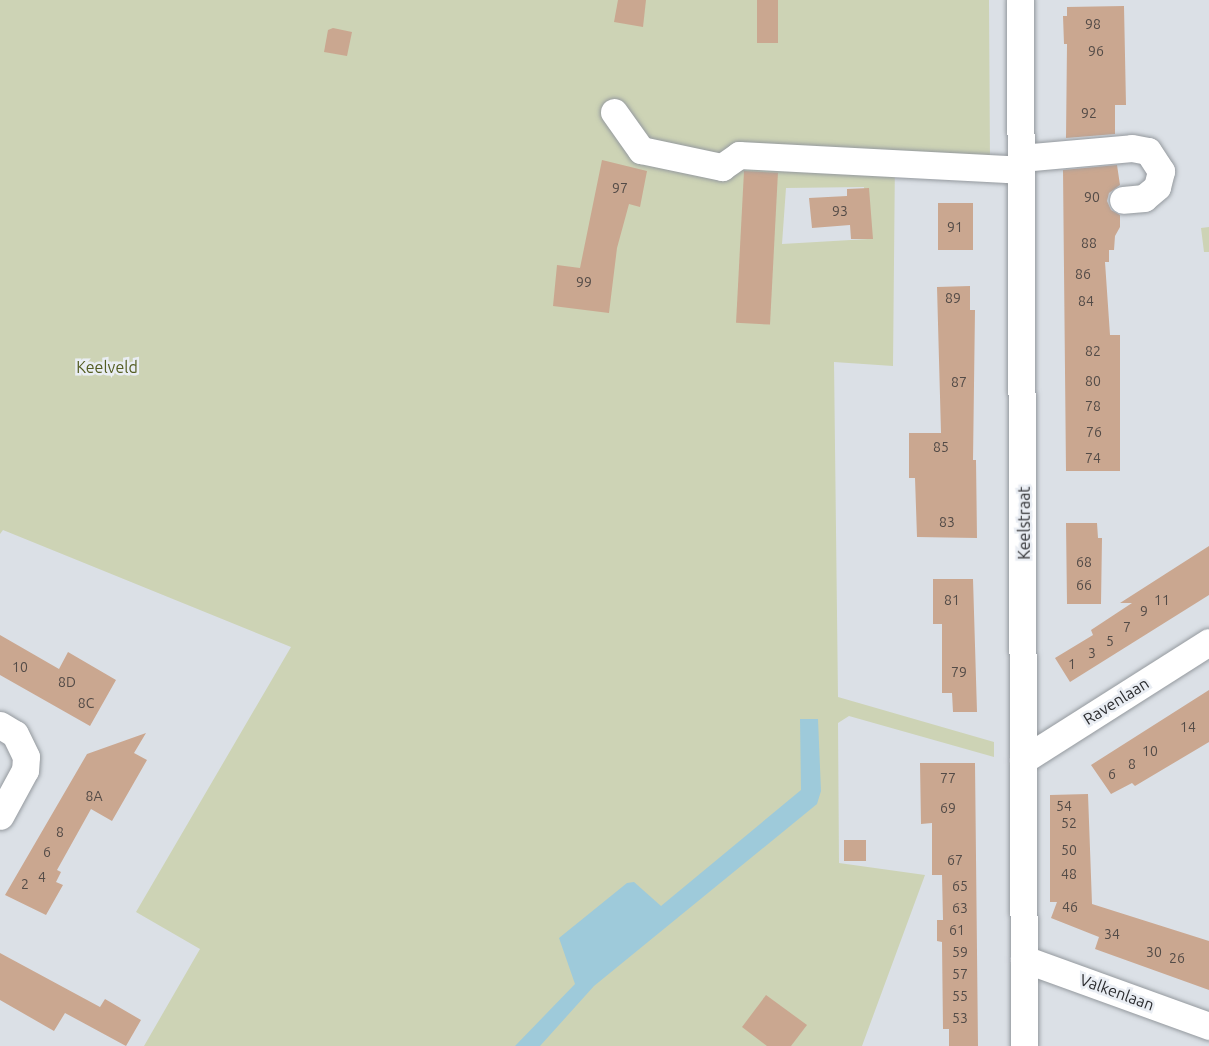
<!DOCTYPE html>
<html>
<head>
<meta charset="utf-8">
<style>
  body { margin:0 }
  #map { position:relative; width:1209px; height:1046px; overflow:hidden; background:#dbe0e6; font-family:Ubuntu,sans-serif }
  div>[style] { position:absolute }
  .green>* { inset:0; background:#cdd3b5 }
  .water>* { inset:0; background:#9ecada }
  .building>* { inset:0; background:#caa790; transform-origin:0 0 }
  .roads { filter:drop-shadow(0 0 2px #94999e) drop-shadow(0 0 2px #94999e) }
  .minor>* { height:27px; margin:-13.5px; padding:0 13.5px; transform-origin:13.5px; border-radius:13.5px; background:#fff }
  span { translate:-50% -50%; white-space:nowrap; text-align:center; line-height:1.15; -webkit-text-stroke:5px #e9edf3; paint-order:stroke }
  .number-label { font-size:14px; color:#534b47 }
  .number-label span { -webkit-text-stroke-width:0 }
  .park-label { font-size:16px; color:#545d22 }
  .street-label { font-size:16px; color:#2b2c2f }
</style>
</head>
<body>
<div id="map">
  <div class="green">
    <i style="clip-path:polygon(evenodd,0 0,989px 0,990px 165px,895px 158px,893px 366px,834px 362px,838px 697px,994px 742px,994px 757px,849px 716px,838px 723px,839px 863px,925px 875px,862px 1046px,144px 1046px,200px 949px,136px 912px,291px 647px,3px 530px,0 534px,0 0,864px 187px,868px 239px,782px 244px,786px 188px,864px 187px)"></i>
    <i style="clip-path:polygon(1209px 227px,1209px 252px,1204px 252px,1201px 228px)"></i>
  </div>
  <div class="water">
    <i style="clip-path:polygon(800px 719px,818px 719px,821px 791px,817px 804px,594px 986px,540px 1046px,515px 1046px,575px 984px,559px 938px,627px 883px,634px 882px,661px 906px,801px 790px)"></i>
  </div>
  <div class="building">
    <i style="clip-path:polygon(618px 0,646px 0,643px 27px,614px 22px)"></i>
    <i style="left:757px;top:0;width:21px;height:43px"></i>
    <i style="clip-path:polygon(1124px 6px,1126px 105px,1115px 105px,1115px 134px,1066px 138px,1067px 44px,1064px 44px,1063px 16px,1067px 16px,1067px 7px)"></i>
    <i style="clip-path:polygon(333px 28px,352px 32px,347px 56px,324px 52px,328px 30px)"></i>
    <i style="clip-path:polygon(602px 160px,647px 171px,640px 207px,629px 204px,617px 248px,609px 313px,553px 306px,557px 265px,580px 268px)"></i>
    <i style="clip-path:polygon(1117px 165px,1120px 185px,1109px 193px,1107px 201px,1111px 210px,1120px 215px,1120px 227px,1115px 236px,1114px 250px,1109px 250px,1109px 262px,1105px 262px,1110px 335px,1120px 335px,1120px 471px,1066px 471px,1063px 170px)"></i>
    <i style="left:744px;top:171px;width:34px;height:152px;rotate:3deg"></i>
    <i style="clip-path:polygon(869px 188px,873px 239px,851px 239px,850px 225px,812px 228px,809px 198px,847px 196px,847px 189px)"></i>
    <i style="left:938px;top:203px;width:35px;height:47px"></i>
    <i style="clip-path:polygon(970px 286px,970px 310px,975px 310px,973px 460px,976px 460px,977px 538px,917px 537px,915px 478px,909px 478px,909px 433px,941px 433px,937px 287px)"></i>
    <i style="clip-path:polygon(1066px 523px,1097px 523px,1098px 538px,1102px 538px,1101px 604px,1067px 604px)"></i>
    <i style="clip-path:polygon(1209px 546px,1209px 595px,1070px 682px,1055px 658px,1093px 635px,1091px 630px,1132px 603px,1120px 603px)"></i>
    <i style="clip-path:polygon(933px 579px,973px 579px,977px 712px,953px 712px,952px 693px,942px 693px,942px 624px,933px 624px)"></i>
    <i style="clip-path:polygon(0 635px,59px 669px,68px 652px,116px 680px,90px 726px,0 675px)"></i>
    <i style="clip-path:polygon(1209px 690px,1209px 742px,1135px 786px,1132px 783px,1111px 794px,1091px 765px)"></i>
    <i style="clip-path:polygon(146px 733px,134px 753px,147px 760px,112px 821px,91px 809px,57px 870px,61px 872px,56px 882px,63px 885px,46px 915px,5px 895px,87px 754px)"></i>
    <i style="clip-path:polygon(920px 763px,975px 763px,978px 1046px,949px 1046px,949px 1029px,943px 1029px,942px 942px,937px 941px,937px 920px,943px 920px,942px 875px,932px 875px,932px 823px,921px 824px)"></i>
    <i style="clip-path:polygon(1088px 794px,1092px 904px,1209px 941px,1209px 990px,1095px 949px,1099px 937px,1051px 918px,1057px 902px,1050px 902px,1050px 795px)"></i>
    <i style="left:844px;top:840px;width:22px;height:21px"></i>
    <i style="clip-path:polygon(0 953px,100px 1007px,105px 999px,141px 1020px,126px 1046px,65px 1013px,54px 1031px,0 1000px)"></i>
    <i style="clip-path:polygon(766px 995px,807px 1025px,791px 1046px,767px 1046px,742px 1027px)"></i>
  </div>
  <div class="roads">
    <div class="minor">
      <i style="left:1020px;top:0;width:1046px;rotate:89.78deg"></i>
      <i style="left:614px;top:112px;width:47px;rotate:54.6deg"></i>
      <i style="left:641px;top:150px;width:83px;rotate:11.9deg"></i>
      <i style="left:722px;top:167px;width:21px;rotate:-35deg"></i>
      <i style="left:739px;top:155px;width:282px;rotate:3deg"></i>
      <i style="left:1021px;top:158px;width:111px;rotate:-5.1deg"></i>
      <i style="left:1132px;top:148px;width:16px;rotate:11deg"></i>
      <i style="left:1148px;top:151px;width:24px;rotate:57deg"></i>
      <i style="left:1161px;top:171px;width:16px;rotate:104deg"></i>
      <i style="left:1157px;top:187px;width:17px;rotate:140deg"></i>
      <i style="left:1144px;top:198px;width:21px;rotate:175deg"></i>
      <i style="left:0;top:725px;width:17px;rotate:31deg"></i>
      <i style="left:15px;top:734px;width:25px;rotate:64deg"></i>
      <i style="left:26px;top:757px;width:13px;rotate:94deg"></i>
      <i style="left:25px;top:770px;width:52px;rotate:118.5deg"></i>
      <i style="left:1023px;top:760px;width:220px;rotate:-32.4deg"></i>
      <i style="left:1024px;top:959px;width:197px;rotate:19.9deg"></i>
    </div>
  </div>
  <div class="number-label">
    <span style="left:1093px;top:24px">98</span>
    <span style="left:1096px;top:51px">96</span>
    <span style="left:1089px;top:113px">92</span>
    <span style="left:620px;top:188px">97</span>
    <span style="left:1092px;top:197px">90</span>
    <span style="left:840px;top:211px">93</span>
    <span style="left:955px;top:227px">91</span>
    <span style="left:1089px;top:243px">88</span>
    <span style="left:1083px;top:274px">86</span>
    <span style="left:584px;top:282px">99</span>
    <span style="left:953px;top:298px">89</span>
    <span style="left:1086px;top:301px">84</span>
    <span style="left:1093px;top:351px">82</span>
    <span style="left:1093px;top:381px">80</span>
    <span style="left:959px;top:382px">87</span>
    <span style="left:1093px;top:406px">78</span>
    <span style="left:1094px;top:432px">76</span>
    <span style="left:941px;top:447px">85</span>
    <span style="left:1093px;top:458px">74</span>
    <span style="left:947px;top:522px">83</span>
    <span style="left:1084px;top:562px">68</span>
    <span style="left:1084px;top:585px">66</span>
    <span style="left:952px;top:600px">81</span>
    <span style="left:1162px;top:600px">11</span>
    <span style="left:1144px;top:611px">9</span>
    <span style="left:1127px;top:627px">7</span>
    <span style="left:1110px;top:641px">5</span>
    <span style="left:1092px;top:653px">3</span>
    <span style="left:1072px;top:664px">1</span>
    <span style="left:20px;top:667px">10</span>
    <span style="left:959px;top:672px">79</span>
    <span style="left:67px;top:682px">8D</span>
    <span style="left:86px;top:703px">8C</span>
    <span style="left:1188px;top:727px">14</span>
    <span style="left:1150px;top:751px">10</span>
    <span style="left:1132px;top:764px">8</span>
    <span style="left:1112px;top:774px">6</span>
    <span style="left:948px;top:778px">77</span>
    <span style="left:94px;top:796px">8A</span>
    <span style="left:1064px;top:806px">54</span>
    <span style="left:948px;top:808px">69</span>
    <span style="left:1069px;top:823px">52</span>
    <span style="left:60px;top:832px">8</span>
    <span style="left:1069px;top:850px">50</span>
    <span style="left:47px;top:852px">6</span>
    <span style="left:955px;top:860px">67</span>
    <span style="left:1069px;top:874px">48</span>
    <span style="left:42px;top:877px">4</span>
    <span style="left:25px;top:884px">2</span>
    <span style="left:960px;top:886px">65</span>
    <span style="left:1070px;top:907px">46</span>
    <span style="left:960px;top:908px">63</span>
    <span style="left:957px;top:930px">61</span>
    <span style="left:1112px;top:934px">34</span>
    <span style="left:960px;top:952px">59</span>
    <span style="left:1154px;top:952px">30</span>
    <span style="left:1177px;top:958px">26</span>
    <span style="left:960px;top:974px">57</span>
    <span style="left:960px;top:996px">55</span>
    <span style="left:960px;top:1018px">53</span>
  </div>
  <div class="park-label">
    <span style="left:107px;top:367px">Keelveld</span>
  </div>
  <div class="street-label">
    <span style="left:1024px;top:523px;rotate:-90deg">Keelstraat</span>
    <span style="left:1116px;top:701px;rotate:-32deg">Ravenlaan</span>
    <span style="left:1117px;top:992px;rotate:20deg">Valkenlaan</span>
  </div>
</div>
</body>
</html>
